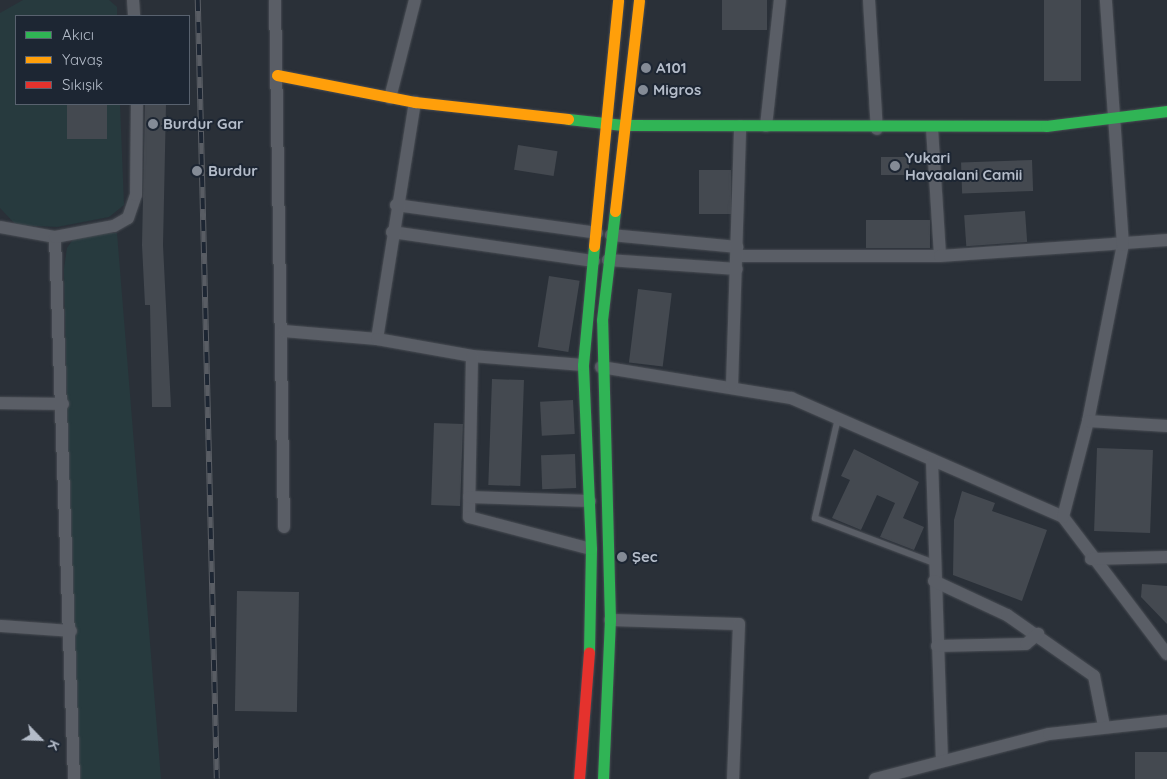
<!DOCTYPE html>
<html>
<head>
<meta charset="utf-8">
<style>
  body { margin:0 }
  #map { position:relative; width:1167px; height:779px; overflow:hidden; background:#2a3038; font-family:Quicksand,sans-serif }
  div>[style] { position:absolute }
  .green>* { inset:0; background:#273a3e }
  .building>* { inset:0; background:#444950; transform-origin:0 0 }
  .roads { filter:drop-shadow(0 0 1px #484c53) drop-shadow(0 0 1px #484c53) }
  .lane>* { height:6px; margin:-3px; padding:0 3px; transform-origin:3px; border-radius:3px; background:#5a5e66 }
  .street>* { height:12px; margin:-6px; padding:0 6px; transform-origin:6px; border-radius:6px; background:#5a5e66 }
  .fast>* { height:11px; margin:-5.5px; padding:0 5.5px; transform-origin:5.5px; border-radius:5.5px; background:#30b455 }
  .slow>* { height:11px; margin:-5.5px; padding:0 5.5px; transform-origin:5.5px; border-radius:5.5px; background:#ff9f0a }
  .jam>* { height:11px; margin:-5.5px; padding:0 5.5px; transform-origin:5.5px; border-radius:5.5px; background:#e5322d }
  .rail>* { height:5.5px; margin-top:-2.75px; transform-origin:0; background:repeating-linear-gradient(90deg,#1d2633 0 11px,#595d64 0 22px); box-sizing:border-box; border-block:1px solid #595d64 }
  .dots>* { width:14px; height:14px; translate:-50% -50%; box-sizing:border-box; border:2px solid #1d2633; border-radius:50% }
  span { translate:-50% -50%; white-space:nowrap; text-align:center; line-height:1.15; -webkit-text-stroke:4px #1d2633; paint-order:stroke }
  .poi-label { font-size:15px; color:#b4bcc9; font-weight:700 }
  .left { translate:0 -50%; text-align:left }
  .legend { position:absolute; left:15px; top:15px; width:175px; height:90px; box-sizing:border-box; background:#1d2633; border:1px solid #59626f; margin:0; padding:6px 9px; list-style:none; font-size:15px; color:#b4bcc9 }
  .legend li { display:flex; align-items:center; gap:10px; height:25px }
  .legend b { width:25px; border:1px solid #59626f }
  .north { position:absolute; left:15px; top:714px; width:50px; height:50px; -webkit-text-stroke:4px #1d2633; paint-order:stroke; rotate:114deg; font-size:14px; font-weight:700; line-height:20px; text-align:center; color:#b4bcc9 }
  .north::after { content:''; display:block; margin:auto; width:18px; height:22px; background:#b4bcc9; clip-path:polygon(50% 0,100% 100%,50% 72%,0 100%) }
</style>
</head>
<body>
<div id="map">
  <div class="green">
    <i style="clip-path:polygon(23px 0,109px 0,117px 7px,117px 16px,16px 16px,16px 104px,120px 104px,124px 205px,109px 217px,57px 227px,16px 225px,0 208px,0 13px)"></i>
    <i style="clip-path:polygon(89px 232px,117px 233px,161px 779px,75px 779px,64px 269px,67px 248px,76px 235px)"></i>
  </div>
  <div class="building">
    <i style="left:722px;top:0;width:45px;height:30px"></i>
    <i style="left:1044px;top:0;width:37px;height:81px"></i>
    <i style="left:67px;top:104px;width:40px;height:35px"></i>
    <i style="clip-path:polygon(145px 104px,166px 104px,163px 245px,171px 407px,152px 407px,150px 305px,145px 305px,142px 245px)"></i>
    <i style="left:518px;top:145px;width:40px;height:25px;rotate:9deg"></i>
    <i style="left:881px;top:157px;width:28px;height:18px"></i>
    <i style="left:1032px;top:160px;width:31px;height:71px;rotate:88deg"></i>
    <i style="left:699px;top:170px;width:32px;height:44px"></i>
    <i style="left:1025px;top:211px;width:31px;height:61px;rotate:86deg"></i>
    <i style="left:866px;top:220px;width:64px;height:28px"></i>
    <i style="left:549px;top:276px;width:31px;height:72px;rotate:9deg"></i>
    <i style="left:638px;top:289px;width:34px;height:74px;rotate:7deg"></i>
    <i style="left:492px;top:379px;width:32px;height:106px;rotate:2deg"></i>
    <i style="left:573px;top:400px;width:34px;height:33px;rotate:87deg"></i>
    <i style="left:434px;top:423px;width:29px;height:82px;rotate:2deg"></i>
    <i style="left:1097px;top:448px;width:56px;height:83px;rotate:2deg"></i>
    <i style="clip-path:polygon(854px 449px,919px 482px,903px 518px,924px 527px,914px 550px,880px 537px,895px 503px,877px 495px,861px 530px,832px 518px,850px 480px,841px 476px)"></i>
    <i style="left:575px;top:454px;width:34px;height:34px;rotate:88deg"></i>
    <i style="clip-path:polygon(962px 491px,995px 503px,992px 511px,1047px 530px,1022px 601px,953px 575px,954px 520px)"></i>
    <i style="clip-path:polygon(1142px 584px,1167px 586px,1167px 624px,1141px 597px)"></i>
    <i style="left:237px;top:591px;width:62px;height:120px;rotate:1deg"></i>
    <i style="left:1167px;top:752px;width:27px;height:32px;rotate:90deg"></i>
  </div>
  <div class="roads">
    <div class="lane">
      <i style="left:838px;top:418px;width:103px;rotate:103deg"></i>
      <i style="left:815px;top:518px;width:127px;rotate:20.7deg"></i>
    </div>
    <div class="street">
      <i style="left:133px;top:0;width:16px;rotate:86deg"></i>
      <i style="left:275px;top:0;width:527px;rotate:89.02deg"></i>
      <i style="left:869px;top:0;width:129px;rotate:86.5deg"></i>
      <i style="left:390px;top:98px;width:101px;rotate:-75.7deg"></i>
      <i style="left:766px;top:126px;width:127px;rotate:-83.7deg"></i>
      <i style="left:932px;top:128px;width:128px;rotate:86.4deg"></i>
      <i style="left:396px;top:205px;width:203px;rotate:7.9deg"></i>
      <i style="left:0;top:227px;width:56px;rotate:10.3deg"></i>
      <i style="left:392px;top:232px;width:204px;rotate:8.2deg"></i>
      <i style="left:611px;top:235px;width:127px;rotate:5.4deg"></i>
      <i style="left:737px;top:256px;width:203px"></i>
      <i style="left:940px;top:256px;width:228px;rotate:-4deg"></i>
      <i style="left:608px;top:260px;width:129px;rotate:4deg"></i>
      <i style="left:284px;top:331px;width:93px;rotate:4.9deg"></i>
      <i style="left:377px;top:339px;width:240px;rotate:-80.9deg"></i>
      <i style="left:377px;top:339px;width:97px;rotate:10.1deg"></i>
      <i style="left:472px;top:356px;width:111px;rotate:4.6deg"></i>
      <i style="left:472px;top:356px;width:161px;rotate:91.1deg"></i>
      <i style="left:469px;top:517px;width:126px;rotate:14.7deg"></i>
      <i style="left:601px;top:367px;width:193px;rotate:9.3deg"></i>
      <i style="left:791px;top:398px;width:297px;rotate:23.6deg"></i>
      <i style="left:1063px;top:517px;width:172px;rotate:52.8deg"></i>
      <i style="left:732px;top:386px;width:260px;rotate:-88.2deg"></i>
      <i style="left:0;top:403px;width:63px;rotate:0.9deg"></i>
      <i style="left:1088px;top:421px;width:179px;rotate:-78.8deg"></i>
      <i style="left:1123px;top:245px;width:246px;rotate:-94deg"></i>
      <i style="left:932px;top:460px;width:299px;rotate:88.1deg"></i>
      <i style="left:469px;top:497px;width:121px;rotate:1.9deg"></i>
      <i style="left:1063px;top:517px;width:99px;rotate:-75.4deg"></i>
      <i style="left:1088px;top:421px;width:79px;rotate:3.6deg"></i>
      <i style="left:1091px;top:559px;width:76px;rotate:-1.5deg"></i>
      <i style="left:934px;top:581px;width:81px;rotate:25deg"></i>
      <i style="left:1007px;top:615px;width:106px;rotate:35deg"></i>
      <i style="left:1094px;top:676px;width:51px;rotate:78.7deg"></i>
      <i style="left:610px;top:620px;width:129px;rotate:1.8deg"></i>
      <i style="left:739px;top:624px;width:155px;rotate:92.2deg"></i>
      <i style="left:0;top:626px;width:71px;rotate:4deg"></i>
      <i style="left:937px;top:646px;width:89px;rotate:-1.3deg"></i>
      <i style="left:1026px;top:644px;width:16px;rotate:-40deg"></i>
      <i style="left:74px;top:779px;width:542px;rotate:-92.01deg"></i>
      <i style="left:55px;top:237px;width:60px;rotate:-10.6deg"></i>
      <i style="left:114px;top:226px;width:16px;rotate:-30deg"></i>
      <i style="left:128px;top:218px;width:24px;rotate:-71deg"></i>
      <i style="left:136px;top:195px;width:91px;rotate:-89.4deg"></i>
      <i style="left:875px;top:779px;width:180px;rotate:-14.5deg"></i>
      <i style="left:1049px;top:734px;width:119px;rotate:-6.3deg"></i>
    </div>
    <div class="fast">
      <i style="left:568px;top:119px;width:55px;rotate:6.2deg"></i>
      <i style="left:623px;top:125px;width:423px;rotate:0.1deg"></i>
      <i style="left:1046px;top:126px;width:122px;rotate:-7.1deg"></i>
      <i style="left:589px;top:652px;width:103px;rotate:-88.9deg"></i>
      <i style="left:591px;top:549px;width:184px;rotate:-92.5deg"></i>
      <i style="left:583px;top:365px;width:120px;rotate:-84.7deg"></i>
      <i style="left:603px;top:779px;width:159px;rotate:-87.5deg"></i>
      <i style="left:610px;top:620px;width:300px;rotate:-91.5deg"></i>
      <i style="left:602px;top:320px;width:110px;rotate:-83.2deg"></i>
    </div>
    <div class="slow">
      <i style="left:277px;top:75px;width:141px;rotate:11.1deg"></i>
      <i style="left:415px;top:102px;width:154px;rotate:6.3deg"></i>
      <i style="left:615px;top:211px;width:212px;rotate:-83.5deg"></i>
      <i style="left:594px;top:246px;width:247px;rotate:-84.4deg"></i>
    </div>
    <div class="jam">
      <i style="left:579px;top:779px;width:127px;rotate:-85.5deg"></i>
    </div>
  </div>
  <div class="rail">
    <i style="left:198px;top:0;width:779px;rotate:88.6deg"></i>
  </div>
  <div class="dots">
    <i style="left:646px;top:68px;background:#848b96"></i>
    <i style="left:643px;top:90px;background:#848b96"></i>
    <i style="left:153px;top:124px;background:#848b96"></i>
    <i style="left:895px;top:166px;background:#848b96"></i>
    <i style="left:197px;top:171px;background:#848b96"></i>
    <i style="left:622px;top:557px;background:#848b96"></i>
  </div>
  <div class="poi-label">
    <span class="left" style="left:656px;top:68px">A101</span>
    <span class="left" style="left:653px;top:90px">Migros</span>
    <span class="left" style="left:163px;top:124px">Burdur Gar</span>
    <span class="left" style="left:905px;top:166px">Yukari<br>Havaalani Camii</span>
    <span class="left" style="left:208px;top:171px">Burdur</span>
    <span class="left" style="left:632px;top:557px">Şec</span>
  </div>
  <ul class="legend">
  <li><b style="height:6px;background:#30b455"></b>Akıcı</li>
  <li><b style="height:6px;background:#ff9f0a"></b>Yavaş</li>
  <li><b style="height:6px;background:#e5322d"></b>Sıkışık</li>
  </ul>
  <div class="north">K</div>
</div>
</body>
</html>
